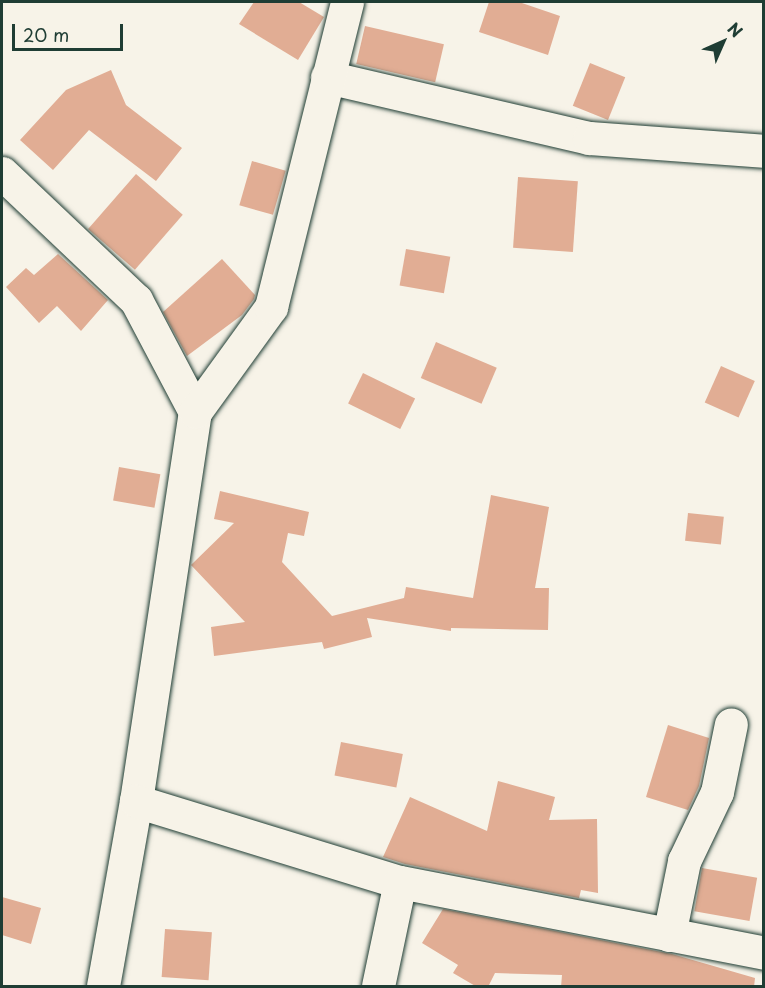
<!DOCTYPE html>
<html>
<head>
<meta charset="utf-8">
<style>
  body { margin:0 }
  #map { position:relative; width:765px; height:988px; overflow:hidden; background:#f7f3e8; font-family:"Playpen Sans",sans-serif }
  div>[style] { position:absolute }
  .building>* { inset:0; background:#e1ad94; transform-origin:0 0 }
  .roads { filter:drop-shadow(0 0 2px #1f3d34) drop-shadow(0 0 2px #1f3d34) }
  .street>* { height:33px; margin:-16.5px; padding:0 16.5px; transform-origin:16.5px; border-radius:16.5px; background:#f7f3e8 }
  span { translate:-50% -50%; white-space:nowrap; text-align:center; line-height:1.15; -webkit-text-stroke:5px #f7f3e8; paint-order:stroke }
  .frame { position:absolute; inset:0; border:3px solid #1f3d34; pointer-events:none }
  .north { position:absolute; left:693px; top:12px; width:60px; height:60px; -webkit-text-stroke:4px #f7f3e8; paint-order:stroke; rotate:45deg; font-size:16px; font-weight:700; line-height:24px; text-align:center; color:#1f3d34 }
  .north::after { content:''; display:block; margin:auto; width:21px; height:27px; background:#1f3d34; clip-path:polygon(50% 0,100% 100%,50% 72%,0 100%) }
  .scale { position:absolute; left:12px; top:24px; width:111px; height:27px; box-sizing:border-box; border:3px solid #1f3d34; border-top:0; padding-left:8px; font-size:18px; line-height:21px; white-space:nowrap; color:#1f3d34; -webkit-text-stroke:4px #f7f3e8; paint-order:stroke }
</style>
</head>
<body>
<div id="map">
  <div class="building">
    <i style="clip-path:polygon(254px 2px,299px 2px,324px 17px,298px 60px,239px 24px)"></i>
    <i style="clip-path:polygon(489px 2px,519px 2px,560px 16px,548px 55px,479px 32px)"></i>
    <i style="left:365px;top:26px;width:81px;height:39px;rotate:13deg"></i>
    <i style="left:590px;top:63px;width:38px;height:46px;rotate:22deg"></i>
    <i style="clip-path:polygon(111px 70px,126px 105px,182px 148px,156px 181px,89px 130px,53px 170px,20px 140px,66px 90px)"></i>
    <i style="left:252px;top:161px;width:35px;height:46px;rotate:16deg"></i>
    <i style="left:136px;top:174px;width:62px;height:73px;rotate:41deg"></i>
    <i style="left:518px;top:177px;width:60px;height:71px;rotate:4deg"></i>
    <i style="left:406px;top:249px;width:45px;height:37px;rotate:10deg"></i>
    <i style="clip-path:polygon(58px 254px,108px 300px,81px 331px,57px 306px,39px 323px,6px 287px,26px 268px,34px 275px)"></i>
    <i style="clip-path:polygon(222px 259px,255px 295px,254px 299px,242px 315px,187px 356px,163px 312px)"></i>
    <i style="left:436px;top:342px;width:66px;height:39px;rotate:23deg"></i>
    <i style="left:721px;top:366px;width:37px;height:40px;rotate:24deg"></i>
    <i style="left:363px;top:373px;width:58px;height:34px;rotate:26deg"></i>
    <i style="left:119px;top:467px;width:42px;height:34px;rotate:10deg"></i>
    <i style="clip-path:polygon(220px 491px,309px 512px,304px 536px,288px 533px,282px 562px,332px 616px,404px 598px,406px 587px,473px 598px,491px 495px,549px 507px,535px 588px,549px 588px,548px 630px,451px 628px,451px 631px,367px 618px,372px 637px,324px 649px,322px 642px,214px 656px,211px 627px,245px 622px,191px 565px,234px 523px,214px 519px)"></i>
    <i style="left:688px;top:513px;width:36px;height:28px;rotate:6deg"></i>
    <i style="clip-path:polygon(668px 725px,709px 738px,699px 786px,688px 810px,646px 797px)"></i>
    <i style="left:341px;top:742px;width:63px;height:34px;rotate:11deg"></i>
    <i style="clip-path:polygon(498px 781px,555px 797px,549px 820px,597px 819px,598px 893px,581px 890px,579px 898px,405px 864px,383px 857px,410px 797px,487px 831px)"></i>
    <i style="left:702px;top:868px;width:56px;height:44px;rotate:10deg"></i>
    <i style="clip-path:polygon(2px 897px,41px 908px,31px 944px,2px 935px)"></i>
    <i style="clip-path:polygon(443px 909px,672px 954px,755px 978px,754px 987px,561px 987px,562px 975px,495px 973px,488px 987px,477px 987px,453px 973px,458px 965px,422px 943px)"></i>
    <i style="left:165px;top:929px;width:47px;height:48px;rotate:4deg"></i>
  </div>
  <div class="roads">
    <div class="street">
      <i style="left:327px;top:77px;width:269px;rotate:13.1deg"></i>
      <i style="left:589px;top:138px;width:175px;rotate:4.2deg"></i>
      <i style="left:2px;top:173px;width:185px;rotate:43.5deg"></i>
      <i style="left:136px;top:300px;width:127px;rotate:62.2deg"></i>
      <i style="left:136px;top:801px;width:393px;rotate:-81.4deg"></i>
      <i style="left:195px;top:412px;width:130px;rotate:-54.1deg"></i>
      <i style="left:271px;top:307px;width:314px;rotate:-76deg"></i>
      <i style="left:669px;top:935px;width:76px;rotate:-78.5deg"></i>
      <i style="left:684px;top:861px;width:76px;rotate:-64.4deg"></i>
      <i style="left:717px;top:792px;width:69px;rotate:-78.4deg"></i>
      <i style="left:103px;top:986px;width:188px;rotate:-79.9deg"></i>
      <i style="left:136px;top:801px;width:276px;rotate:17.1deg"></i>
      <i style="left:400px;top:882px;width:371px;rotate:11deg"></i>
      <i style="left:378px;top:986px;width:106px;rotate:-78.1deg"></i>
    </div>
  </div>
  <div class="frame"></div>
  <div class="north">N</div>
  <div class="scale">20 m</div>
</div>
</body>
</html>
